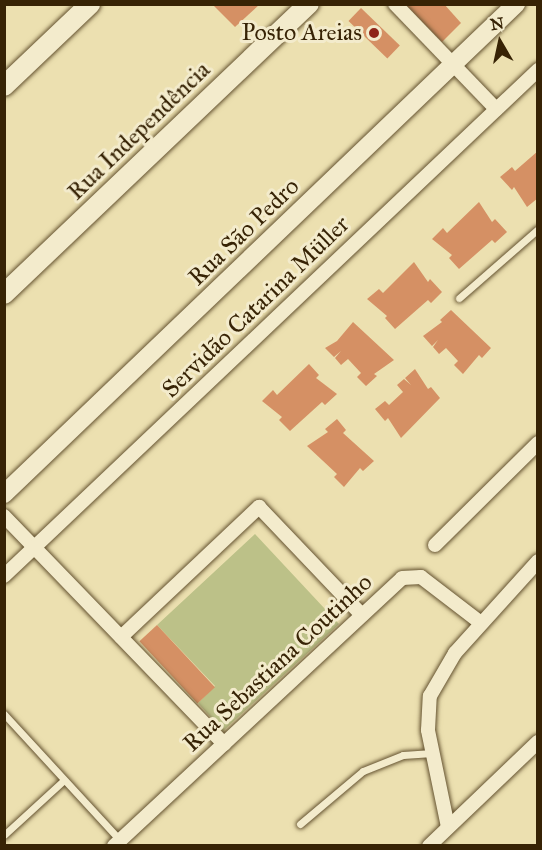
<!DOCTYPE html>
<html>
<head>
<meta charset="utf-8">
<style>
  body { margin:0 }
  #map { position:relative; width:542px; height:850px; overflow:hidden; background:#ece0b0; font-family:"IM FELL Great Primer",serif }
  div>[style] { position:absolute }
  .green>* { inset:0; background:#bcc188 }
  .building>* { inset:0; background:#d59064; transform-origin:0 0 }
  .roads { filter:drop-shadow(0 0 2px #645230) drop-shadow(0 0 2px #645230) }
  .service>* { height:7px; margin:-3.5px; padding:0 3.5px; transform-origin:3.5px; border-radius:3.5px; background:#f3ebcc }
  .minor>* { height:14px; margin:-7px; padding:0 7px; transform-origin:7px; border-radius:7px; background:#f3ebcc }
  .tertiary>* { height:18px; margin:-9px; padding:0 9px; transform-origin:9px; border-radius:9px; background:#f3ebcc }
  .secondary>* { height:20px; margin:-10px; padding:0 10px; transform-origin:10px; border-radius:10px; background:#f3ebcc }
  .dots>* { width:16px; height:16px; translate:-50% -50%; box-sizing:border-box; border:3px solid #f3ebcc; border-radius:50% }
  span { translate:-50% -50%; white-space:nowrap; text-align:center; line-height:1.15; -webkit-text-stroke:6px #f3ebcc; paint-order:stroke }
  .poi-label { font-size:24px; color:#372305 }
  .right { translate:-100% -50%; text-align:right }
  .street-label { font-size:24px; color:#372305 }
  .frame { position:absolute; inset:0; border:6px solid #372305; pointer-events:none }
  .north { position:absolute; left:470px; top:12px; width:60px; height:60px; -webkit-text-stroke:4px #f3ebcc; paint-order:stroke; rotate:351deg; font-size:16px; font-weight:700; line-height:24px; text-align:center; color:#372305 }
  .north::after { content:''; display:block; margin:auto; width:21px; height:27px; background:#372305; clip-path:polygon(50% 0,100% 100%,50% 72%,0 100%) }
</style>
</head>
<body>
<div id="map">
  <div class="green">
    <i style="clip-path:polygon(255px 534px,339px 624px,223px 731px,198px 703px,215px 686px,157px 625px)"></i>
  </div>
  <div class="building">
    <i style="clip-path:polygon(212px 4px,260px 4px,235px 27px)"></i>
    <i style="clip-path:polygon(405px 4px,444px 4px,461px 23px,442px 42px)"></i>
    <i style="left:361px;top:8px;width:54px;height:18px;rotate:44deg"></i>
    <i style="clip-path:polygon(538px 151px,538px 198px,527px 207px,514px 187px,512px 190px,500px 177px,512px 167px,515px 171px)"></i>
    <i style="clip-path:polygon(479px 202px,492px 222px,495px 219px,507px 232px,495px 243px,492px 240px,459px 269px,449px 258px,452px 255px,432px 239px,443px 228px,447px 233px)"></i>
    <i style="clip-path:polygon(414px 262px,428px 282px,430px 279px,442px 292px,431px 303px,428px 300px,395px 329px,385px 318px,387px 316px,367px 299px,379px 289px,383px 293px)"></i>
    <i style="clip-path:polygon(451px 310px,491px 348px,482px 358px,479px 355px,463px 374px,454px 365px,458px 361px,446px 348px,439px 354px,433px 347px,438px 340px,432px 346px,423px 336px,442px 322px,440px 320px)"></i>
    <i style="clip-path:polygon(353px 322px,394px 360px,374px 374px,377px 376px,366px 386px,357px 377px,361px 373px,348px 359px,341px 365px,335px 358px,341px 351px,334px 357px,325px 348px,337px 341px)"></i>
    <i style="clip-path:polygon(309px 364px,319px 375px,316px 378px,337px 394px,325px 405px,322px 402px,290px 431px,279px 420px,282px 417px,262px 401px,273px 390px,277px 395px)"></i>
    <i style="clip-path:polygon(415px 369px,428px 389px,431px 387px,440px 398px,401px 438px,388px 418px,385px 421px,375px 409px,385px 401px,389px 405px,403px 392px,397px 385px,404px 379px,411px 385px,405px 378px)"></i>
    <i style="clip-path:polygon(337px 419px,346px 430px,343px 433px,374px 461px,363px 471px,360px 468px,344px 487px,334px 477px,337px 474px,307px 446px,328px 432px,325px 429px)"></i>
    <i style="left:157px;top:625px;width:85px;height:24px;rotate:47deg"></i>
  </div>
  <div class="roads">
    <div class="service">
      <i style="left:459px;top:298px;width:105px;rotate:-41.1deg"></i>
      <i style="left:4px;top:714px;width:171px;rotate:47.4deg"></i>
      <i style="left:300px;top:824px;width:82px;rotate:-40.1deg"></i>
      <i style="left:363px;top:771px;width:43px;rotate:-21.8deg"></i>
      <i style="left:403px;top:755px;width:29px;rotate:-4deg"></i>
      <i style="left:4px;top:835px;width:81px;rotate:-42.5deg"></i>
    </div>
    <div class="minor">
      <i style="left:395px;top:4px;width:146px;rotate:46.1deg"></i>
      <i style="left:4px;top:516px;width:317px;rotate:46deg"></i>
      <i style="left:435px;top:545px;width:145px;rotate:-44.7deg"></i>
      <i style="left:4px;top:576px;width:736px;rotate:-43.46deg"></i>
      <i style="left:121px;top:637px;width:190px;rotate:-43.3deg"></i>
      <i style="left:259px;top:507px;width:149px;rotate:46.4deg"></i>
      <i style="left:448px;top:827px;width:99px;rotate:-101.7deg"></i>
      <i style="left:428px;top:730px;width:34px;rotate:-87deg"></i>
      <i style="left:430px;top:696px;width:50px;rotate:-59.8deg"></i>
      <i style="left:455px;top:653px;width:124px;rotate:-47.9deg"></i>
      <i style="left:114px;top:846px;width:393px;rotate:-42.9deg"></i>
      <i style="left:402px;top:578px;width:19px;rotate:-3deg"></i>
      <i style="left:421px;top:577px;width:76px;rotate:37.5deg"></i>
      <i style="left:429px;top:846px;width:151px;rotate:-43.7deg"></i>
    </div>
    <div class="tertiary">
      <i style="left:4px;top:494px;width:709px;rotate:-43.74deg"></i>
    </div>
    <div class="secondary">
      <i style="left:4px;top:86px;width:119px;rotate:-43.6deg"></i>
      <i style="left:4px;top:294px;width:421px;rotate:-43.6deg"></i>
    </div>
  </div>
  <div class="dots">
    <i style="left:374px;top:33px;background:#8f2418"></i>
  </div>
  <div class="poi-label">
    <span class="right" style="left:362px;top:33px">Posto Areias</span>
  </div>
  <div class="street-label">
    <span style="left:139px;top:131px;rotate:-44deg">Rua Independência</span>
    <span style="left:244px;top:232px;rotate:-44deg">Rua São Pedro</span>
    <span style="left:256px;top:307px;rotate:-44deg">Servidão Catarina Müller</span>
    <span style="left:278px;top:663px;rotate:-43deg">Rua Sebastiana Coutinho</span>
  </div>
  <div class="frame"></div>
  <div class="north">N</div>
</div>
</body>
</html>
